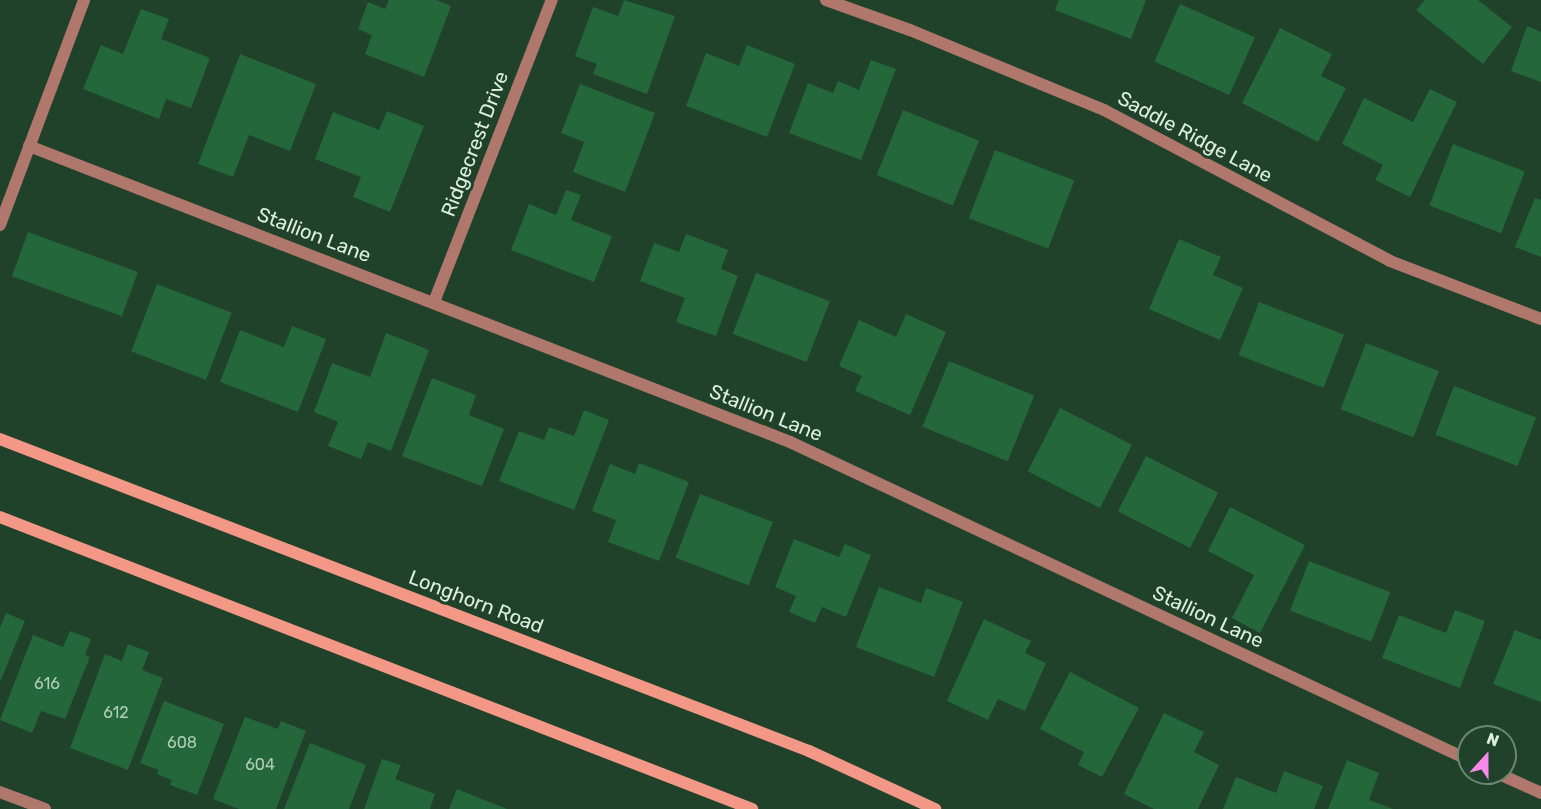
<!DOCTYPE html>
<html>
<head>
<meta charset="utf-8">
<style>
  body { margin:0 }
  #map { position:relative; width:1541px; height:809px; overflow:hidden; background:#21422a; font-family:Rubik,sans-serif }
  div>[style] { position:absolute }
  .building>* { inset:0; background:#23673a; transform-origin:0 0 }
  .street>* { height:12px; margin:-6px; padding:0 6px; transform-origin:6px; border-radius:6px; background:#b0776c }
  .secondary>* { height:12px; margin:-6px; padding:0 6px; transform-origin:6px; border-radius:6px; background:#f39886 }
  span { translate:-50% -50%; white-space:nowrap; text-align:center; line-height:1.15; -webkit-text-stroke:6px #21422a; paint-order:stroke }
  .number-label { font-size:16px; color:#aecdb6 }
  .number-label span { -webkit-text-stroke-width:0 }
  .street-label { font-size:20px; color:#dcefe0 }
  .north { position:absolute; left:1457px; top:725px; width:60px; height:60px; box-sizing:border-box; background:#21422a; border:2px solid #6c8773; border-radius:50%; rotate:21deg; font-size:16px; font-weight:700; line-height:24px; text-align:center; color:#dcefe0 }
  .north::after { content:''; display:block; margin:auto; width:21px; height:27px; background:#f888eb; clip-path:polygon(50% 0,100% 100%,50% 72%,0 100%) }
</style>
</head>
<body>
<div id="map">
  <div class="building">
    <i style="clip-path:polygon(389px 0,436px 0,451px 6px,424px 77px,365px 54px,372px 35px,358px 29px,368px 2px,385px 9px)"></i>
    <i style="clip-path:polygon(624px 0,675px 16px,647px 94px,593px 74px,597px 64px,575px 56px,593px 7px,618px 16px)"></i>
    <i style="clip-path:polygon(1059px 0,1146px 0,1131px 39px,1055px 10px)"></i>
    <i style="clip-path:polygon(1425px 0,1478px 0,1512px 27px,1483px 64px,1416px 10px)"></i>
    <i style="left:1180px;top:4px;width:82px;height:63px;rotate:24deg"></i>
    <i style="clip-path:polygon(141px 9px,169px 19px,161px 39px,210px 58px,191px 108px,166px 99px,159px 119px,83px 89px,101px 45px,123px 54px)"></i>
    <i style="clip-path:polygon(1527px 26px,1541px 32px,1541px 82px,1511px 71px)"></i>
    <i style="clip-path:polygon(1280px 28px,1332px 54px,1321px 76px,1346px 88px,1318px 142px,1242px 103px)"></i>
    <i style="clip-path:polygon(747px 45px,795px 64px,767px 137px,686px 106px,706px 53px,739px 66px)"></i>
    <i style="clip-path:polygon(240px 54px,316px 84px,290px 151px,249px 135px,233px 177px,198px 164px)"></i>
    <i style="clip-path:polygon(871px 60px,896px 69px,861px 160px,789px 133px,808px 83px,833px 93px,838px 81px,859px 90px)"></i>
    <i style="clip-path:polygon(580px 84px,655px 113px,625px 192px,573px 172px,584px 142px,561px 133px)"></i>
    <i style="clip-path:polygon(1430px 89px,1457px 102px,1410px 197px,1375px 180px,1383px 165px,1342px 144px,1364px 98px,1413px 122px)"></i>
    <i style="left:903px;top:110px;width:82px;height:70px;rotate:22deg"></i>
    <i style="clip-path:polygon(387px 111px,424px 126px,390px 212px,353px 197px,361px 177px,315px 159px,333px 112px,379px 130px)"></i>
    <i style="left:1453px;top:144px;width:77px;height:66px;rotate:21deg"></i>
    <i style="left:995px;top:150px;width:85px;height:73px;rotate:21deg"></i>
    <i style="clip-path:polygon(566px 190px,581px 195px,571px 220px,612px 236px,594px 282px,511px 250px,529px 204px,556px 215px)"></i>
    <i style="clip-path:polygon(1535px 198px,1541px 200px,1541px 257px,1515px 247px)"></i>
    <i style="left:28px;top:232px;width:117px;height:47px;rotate:20deg"></i>
    <i style="clip-path:polygon(686px 234px,728px 250px,721px 269px,738px 276px,716px 336px,676px 322px,685px 298px,640px 281px,654px 243px,679px 252px)"></i>
    <i style="clip-path:polygon(1179px 239px,1221px 257px,1213px 275px,1243px 288px,1220px 340px,1149px 309px)"></i>
    <i style="left:756px;top:273px;width:79px;height:65px;rotate:21deg"></i>
    <i style="left:157px;top:284px;width:80px;height:72px;rotate:21deg"></i>
    <i style="left:1259px;top:302px;width:91px;height:57px;rotate:21deg"></i>
    <i style="clip-path:polygon(906px 314px,946px 332px,910px 415px,855px 391px,862px 376px,839px 366px,859px 320px,896px 337px)"></i>
    <i style="clip-path:polygon(292px 326px,326px 339px,298px 412px,220px 382px,240px 330px,284px 347px)"></i>
    <i style="clip-path:polygon(386px 333px,429px 350px,391px 451px,368px 442px,361px 459px,328px 446px,338px 422px,314px 412px,332px 363px,370px 377px)"></i>
    <i style="left:1366px;top:343px;width:78px;height:71px;rotate:21deg"></i>
    <i style="left:949px;top:361px;width:92px;height:71px;rotate:22deg"></i>
    <i style="clip-path:polygon(432px 378px,476px 395px,469px 415px,504px 429px,482px 486px,402px 456px)"></i>
    <i style="left:1454px;top:386px;width:88px;height:52px;rotate:21deg"></i>
    <i style="left:1060px;top:408px;width:81px;height:71px;rotate:27deg"></i>
    <i style="clip-path:polygon(584px 410px,609px 420px,574px 510px,499px 481px,519px 431px,544px 440px,549px 427px,574px 436px)"></i>
    <i style="left:1146px;top:456px;width:81px;height:62px;rotate:27deg"></i>
    <i style="clip-path:polygon(639px 463px,689px 482px,659px 561px,608px 542px,616px 520px,592px 511px,610px 464px,635px 474px)"></i>
    <i style="left:700px;top:494px;width:78px;height:68px;rotate:21deg"></i>
    <i style="clip-path:polygon(1230px 507px,1305px 545px,1260px 633px,1232px 618px,1254px 575px,1208px 551px)"></i>
    <i style="clip-path:polygon(794px 539px,839px 557px,845px 544px,871px 555px,846px 617px,822px 607px,815px 623px,789px 612px,796px 596px,775px 587px)"></i>
    <i style="left:1309px;top:561px;width:87px;height:53px;rotate:21deg"></i>
    <i style="clip-path:polygon(879px 587px,921px 603px,926px 588px,963px 602px,934px 677px,856px 647px)"></i>
    <i style="clip-path:polygon(1455px 610px,1485px 621px,1460px 688px,1382px 658px,1399px 615px,1446px 633px)"></i>
    <i style="clip-path:polygon(6px 613px,25px 621px,0 682px,0 628px)"></i>
    <i style="clip-path:polygon(984px 619px,1031px 641px,1025px 653px,1046px 663px,1025px 711px,998px 699px,988px 720px,947px 701px)"></i>
    <i style="clip-path:polygon(1515px 630px,1541px 640px,1541px 702px,1493px 684px)"></i>
    <i style="clip-path:polygon(70px 631px,91px 639px,85px 655px,90px 657px,65px 719px,41px 711px,32px 733px,0 720px,33px 635px,63px 647px)"></i>
    <i style="clip-path:polygon(128px 644px,149px 652px,142px 670px,163px 678px,128px 770px,70px 748px,105px 654px,122px 661px)"></i>
    <i style="clip-path:polygon(1070px 672px,1139px 708px,1102px 777px,1078px 765px,1084px 752px,1040px 729px)"></i>
    <i style="clip-path:polygon(164px 701px,224px 724px,197px 795px,170px 785px,172px 780px,157px 774px,159px 770px,140px 763px)"></i>
    <i style="clip-path:polygon(1164px 713px,1204px 732px,1194px 752px,1219px 765px,1198px 809px,1154px 809px,1124px 794px)"></i>
    <i style="clip-path:polygon(245px 717px,278px 729px,281px 721px,306px 731px,276px 809px,239px 809px,213px 799px)"></i>
    <i style="clip-path:polygon(310px 743px,366px 765px,349px 809px,284px 809px)"></i>
    <i style="clip-path:polygon(382px 759px,401px 765px,395px 779px,435px 794px,430px 809px,364px 809px)"></i>
    <i style="clip-path:polygon(1347px 760px,1379px 773px,1369px 800px,1393px 809px,1328px 809px)"></i>
    <i style="clip-path:polygon(1284px 771px,1323px 786px,1314px 809px,1223px 809px,1236px 777px,1276px 793px)"></i>
    <i style="clip-path:polygon(457px 789px,507px 809px,449px 809px)"></i>
  </div>
  <div class="street">
    <i style="left:826px;top:0;width:89px;rotate:19.7deg"></i>
    <i style="left:910px;top:30px;width:210px;rotate:22.4deg"></i>
    <i style="left:1104px;top:110px;width:323px;rotate:27.8deg"></i>
    <i style="left:1390px;top:261px;width:162px;rotate:21deg"></i>
    <i style="left:29px;top:146px;width:817px;rotate:21.25deg"></i>
    <i style="left:790px;top:442px;width:750px;rotate:25.1deg"></i>
    <i style="left:0;top:225px;width:240px;rotate:-69.5deg"></i>
    <i style="left:434px;top:302px;width:324px;rotate:-68.7deg"></i>
    <i style="left:1497px;top:773px;width:48px;rotate:24.4deg"></i>
    <i style="left:0;top:792px;width:48px;rotate:20.7deg"></i>
  </div>
  <div class="secondary">
    <i style="left:0;top:439px;width:867px;rotate:21.09deg"></i>
    <i style="left:809px;top:751px;width:139px;rotate:24.7deg"></i>
    <i style="left:0;top:517px;width:807px;rotate:21.22deg"></i>
  </div>
  <div class="number-label">
    <span style="left:47px;top:684px">616</span>
    <span style="left:116px;top:713px">612</span>
    <span style="left:182px;top:743px">608</span>
    <span style="left:260px;top:765px">604</span>
  </div>
  <div class="street-label">
    <span style="left:1195px;top:137px;rotate:28deg">Saddle Ridge Lane</span>
    <span style="left:475px;top:144px;rotate:-69deg">Ridgecrest Drive</span>
    <span style="left:314px;top:235px;rotate:21deg">Stallion Lane</span>
    <span style="left:766px;top:413px;rotate:22deg">Stallion Lane</span>
    <span style="left:476px;top:602px;rotate:21deg">Longhorn Road</span>
    <span style="left:1208px;top:617px;rotate:25deg">Stallion Lane</span>
  </div>
  <div class="north">N</div>
</div>
</body>
</html>
